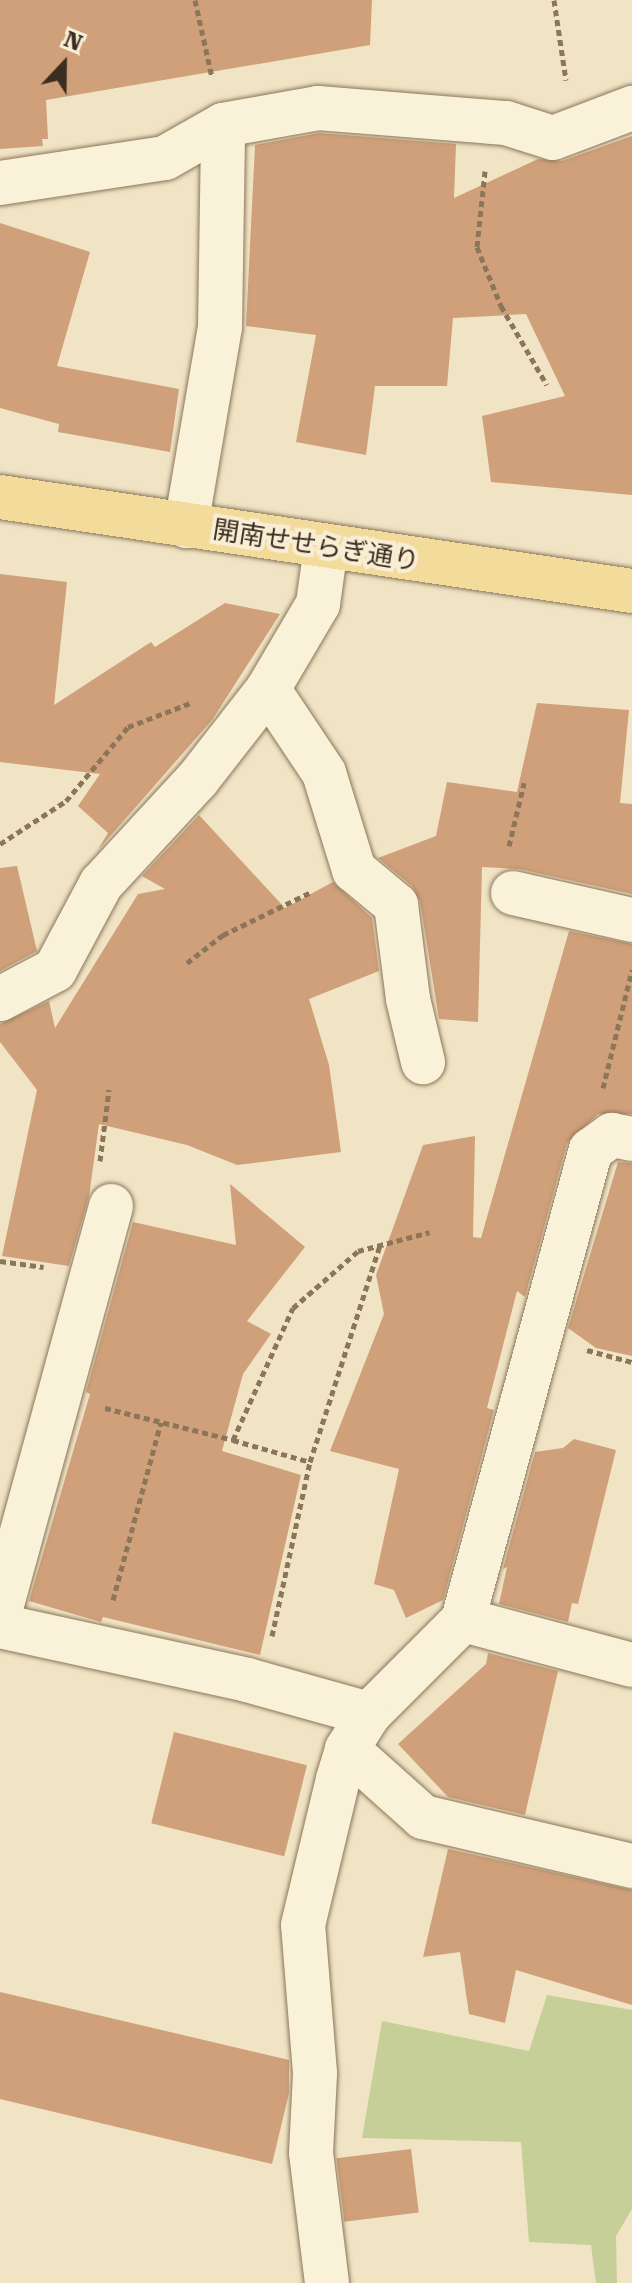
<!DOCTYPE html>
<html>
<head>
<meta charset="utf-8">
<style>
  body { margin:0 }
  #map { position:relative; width:632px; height:2283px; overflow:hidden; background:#f0e4c5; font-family:"Roboto Serif","Noto Sans JP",serif }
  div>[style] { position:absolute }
  .green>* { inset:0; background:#c7cf98 }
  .building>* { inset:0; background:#cfa07a; transform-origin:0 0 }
  .path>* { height:5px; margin-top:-2.5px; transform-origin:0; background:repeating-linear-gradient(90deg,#8c765a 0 6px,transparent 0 10px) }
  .roads { filter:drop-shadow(0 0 2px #8c765a) drop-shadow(0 0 2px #8c765a) }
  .minor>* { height:44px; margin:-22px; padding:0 22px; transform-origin:22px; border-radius:22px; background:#faf1d9 }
  .major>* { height:44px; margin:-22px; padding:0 22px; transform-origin:22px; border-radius:22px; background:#f3db9c }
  span { translate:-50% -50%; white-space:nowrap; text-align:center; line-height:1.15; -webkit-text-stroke:8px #f7eed5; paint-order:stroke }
  .street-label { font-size:26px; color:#3b2d1f }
  .north { position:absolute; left:24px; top:24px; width:80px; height:80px; -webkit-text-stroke:6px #f7eed5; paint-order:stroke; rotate:22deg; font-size:22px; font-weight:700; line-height:32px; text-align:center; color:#3b2d1f }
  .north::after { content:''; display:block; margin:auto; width:28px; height:36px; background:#3b2d1f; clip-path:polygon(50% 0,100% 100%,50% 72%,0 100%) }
</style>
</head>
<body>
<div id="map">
  <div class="green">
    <i style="clip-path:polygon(547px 1995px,632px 2010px,632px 2209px,616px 2236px,617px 2283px,596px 2283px,591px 2245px,529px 2242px,521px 2142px,362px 2138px,382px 2021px,529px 2051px)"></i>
  </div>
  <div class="building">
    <i style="clip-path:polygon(0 0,372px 0,370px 45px,46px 100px,48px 139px,42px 139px,43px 146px,0 149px)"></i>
    <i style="clip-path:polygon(319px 133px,456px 144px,454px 198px,538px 159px,562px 161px,632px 136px,632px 495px,491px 482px,482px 416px,565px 396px,526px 314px,453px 318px,447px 386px,375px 386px,366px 455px,296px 442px,316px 335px,246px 326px,255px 145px)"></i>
    <i style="clip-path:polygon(0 223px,90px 252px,57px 366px,179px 389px,170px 452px,58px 432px,59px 424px,0 408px)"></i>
    <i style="clip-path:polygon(0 574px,67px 582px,54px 705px,151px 642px,155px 647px,225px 603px,280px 614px,212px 720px,98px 850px,108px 833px,78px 806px,100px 774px,0 762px)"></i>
    <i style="clip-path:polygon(537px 703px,629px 710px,620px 803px,632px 804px,632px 894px,519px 869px,482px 867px,478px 1022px,439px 1019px,420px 901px,412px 886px,378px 858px,436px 836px,447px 782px,517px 792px)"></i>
    <i style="clip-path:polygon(199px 815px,285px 908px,333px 882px,372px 918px,379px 971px,309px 999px,329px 1065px,341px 1152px,237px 1165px,187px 1145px,99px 1124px,89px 1196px,69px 1266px,2px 1256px,37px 1090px,0 1042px,0 1024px,49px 1001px,55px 1028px,138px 894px,165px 889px,142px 876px)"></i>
    <i style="clip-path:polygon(17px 866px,37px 951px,0 971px,0 868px)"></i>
    <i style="clip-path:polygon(569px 931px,632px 944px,632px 1114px,598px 1114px,567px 1143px,525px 1297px,517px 1291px,487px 1408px,494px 1410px,443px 1600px,406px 1618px,394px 1590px,374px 1584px,399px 1469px,330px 1451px,384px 1314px,376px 1275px,423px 1145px,475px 1136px,473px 1237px,481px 1238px)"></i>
    <i style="clip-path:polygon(618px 1162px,632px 1163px,632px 1356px,596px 1348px,568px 1328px)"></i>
    <i style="clip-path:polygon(230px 1184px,305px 1247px,247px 1321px,271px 1334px,243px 1374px,222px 1451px,301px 1475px,260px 1655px,103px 1617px,101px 1622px,29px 1601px,90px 1394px,86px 1392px,133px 1222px,236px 1245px)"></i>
    <i style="clip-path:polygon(574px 1439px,616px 1450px,578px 1604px,572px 1603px,568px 1622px,499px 1604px,507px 1567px,503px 1569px,535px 1452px,563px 1448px)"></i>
    <i style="clip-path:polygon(488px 1653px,558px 1671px,525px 1815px,448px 1797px,398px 1744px,486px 1664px)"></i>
    <i style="left:174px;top:1732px;width:137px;height:94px;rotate:14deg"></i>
    <i style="clip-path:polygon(448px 1849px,632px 1890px,632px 2005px,516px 1970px,505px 2023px,469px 2014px,460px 1952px,423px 1957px)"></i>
    <i style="clip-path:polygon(0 1992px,289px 2060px,289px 2093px,272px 2164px,0 2099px)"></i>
    <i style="left:411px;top:2149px;width:64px;height:75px;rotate:83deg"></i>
  </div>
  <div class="path">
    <i style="left:195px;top:0;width:79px;rotate:77.6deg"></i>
    <i style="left:554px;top:0;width:81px;rotate:81.5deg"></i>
    <i style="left:485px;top:171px;width:76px;rotate:96deg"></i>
    <i style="left:477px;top:247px;width:64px;rotate:67.9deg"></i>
    <i style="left:501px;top:306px;width:91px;rotate:59.8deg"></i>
    <i style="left:0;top:844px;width:79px;rotate:-33.1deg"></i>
    <i style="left:66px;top:801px;width:97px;rotate:-50deg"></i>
    <i style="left:128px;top:727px;width:70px;rotate:-21deg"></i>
    <i style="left:509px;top:846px;width:65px;rotate:-76.6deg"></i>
    <i style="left:187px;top:963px;width:46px;rotate:-37.9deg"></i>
    <i style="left:223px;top:935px;width:98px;rotate:-26deg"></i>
    <i style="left:603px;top:1088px;width:122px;rotate:-76.2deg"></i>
    <i style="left:100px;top:1161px;width:72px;rotate:-82.8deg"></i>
    <i style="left:0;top:1261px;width:44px;rotate:7.8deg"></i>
    <i style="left:587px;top:1350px;width:47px;rotate:14.9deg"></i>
    <i style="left:105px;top:1408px;width:132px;rotate:14deg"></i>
    <i style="left:233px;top:1440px;width:145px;rotate:-65.6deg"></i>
    <i style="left:293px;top:1308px;width:86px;rotate:-41.2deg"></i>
    <i style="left:358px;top:1251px;width:74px;rotate:-14.8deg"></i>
    <i style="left:233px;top:1440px;width:80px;rotate:15.9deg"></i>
    <i style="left:310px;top:1462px;width:228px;rotate:-72.1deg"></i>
    <i style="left:113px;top:1600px;width:184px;rotate:-74.9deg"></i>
    <i style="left:272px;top:1636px;width:178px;rotate:-77.7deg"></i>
  </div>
  <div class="roads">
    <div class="minor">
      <i style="left:0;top:183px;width:167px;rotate:-8.6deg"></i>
      <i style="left:165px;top:158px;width:67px;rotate:-29.6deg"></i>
      <i style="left:223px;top:125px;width:97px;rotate:-10.1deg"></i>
      <i style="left:318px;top:108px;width:189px;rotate:4.6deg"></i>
      <i style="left:506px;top:123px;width:49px;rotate:17.7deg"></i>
      <i style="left:553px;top:138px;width:85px;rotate:-20.8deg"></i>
      <i style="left:186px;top:526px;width:202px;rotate:-80.3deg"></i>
      <i style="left:220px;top:327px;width:202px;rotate:-89.1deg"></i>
      <i style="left:326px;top:547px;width:58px;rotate:98deg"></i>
      <i style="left:318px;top:604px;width:99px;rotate:120.5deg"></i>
      <i style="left:268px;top:689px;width:101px;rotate:56.3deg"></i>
      <i style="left:324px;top:773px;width:102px;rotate:72.8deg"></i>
      <i style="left:354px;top:870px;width:55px;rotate:39.8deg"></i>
      <i style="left:396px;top:905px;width:95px;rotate:82.7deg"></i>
      <i style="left:408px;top:999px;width:65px;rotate:76.6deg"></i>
      <i style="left:513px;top:893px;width:122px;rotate:12.8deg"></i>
      <i style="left:0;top:999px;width:62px;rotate:-27.8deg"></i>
      <i style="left:55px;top:970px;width:98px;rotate:-61.9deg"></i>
      <i style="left:101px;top:884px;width:143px;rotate:-47.3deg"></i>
      <i style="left:198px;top:779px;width:114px;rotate:-52.1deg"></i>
      <i style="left:0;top:1612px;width:421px;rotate:-74.7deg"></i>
      <i style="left:463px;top:1620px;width:175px;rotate:14.9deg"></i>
      <i style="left:0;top:1626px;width:253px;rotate:12.3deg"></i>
      <i style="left:247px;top:1680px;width:127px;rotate:15.6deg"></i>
      <i style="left:369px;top:1714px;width:133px;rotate:-45deg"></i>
      <i style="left:463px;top:1620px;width:487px;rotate:-74.8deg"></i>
      <i style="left:591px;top:1150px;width:26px;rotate:-36deg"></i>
      <i style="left:612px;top:1135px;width:20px;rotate:11deg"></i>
      <i style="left:347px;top:1749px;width:102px;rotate:41.8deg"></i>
      <i style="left:423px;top:1817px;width:215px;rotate:13.2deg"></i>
      <i style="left:327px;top:2283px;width:131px;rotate:-97deg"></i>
      <i style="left:311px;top:2153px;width:80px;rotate:-87.1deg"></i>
      <i style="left:315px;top:2073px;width:148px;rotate:-94.6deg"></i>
      <i style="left:303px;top:1925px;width:150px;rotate:-76.5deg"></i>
      <i style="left:338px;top:1779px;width:31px;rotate:-73deg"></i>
      <i style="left:347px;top:1749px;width:41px;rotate:-57.8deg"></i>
    </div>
    <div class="major">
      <i style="left:0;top:497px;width:639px;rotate:8.46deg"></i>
    </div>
  </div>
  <div class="street-label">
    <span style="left:316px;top:546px;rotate:9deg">開南せせらぎ通り</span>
  </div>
  <div class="north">N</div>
</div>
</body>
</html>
